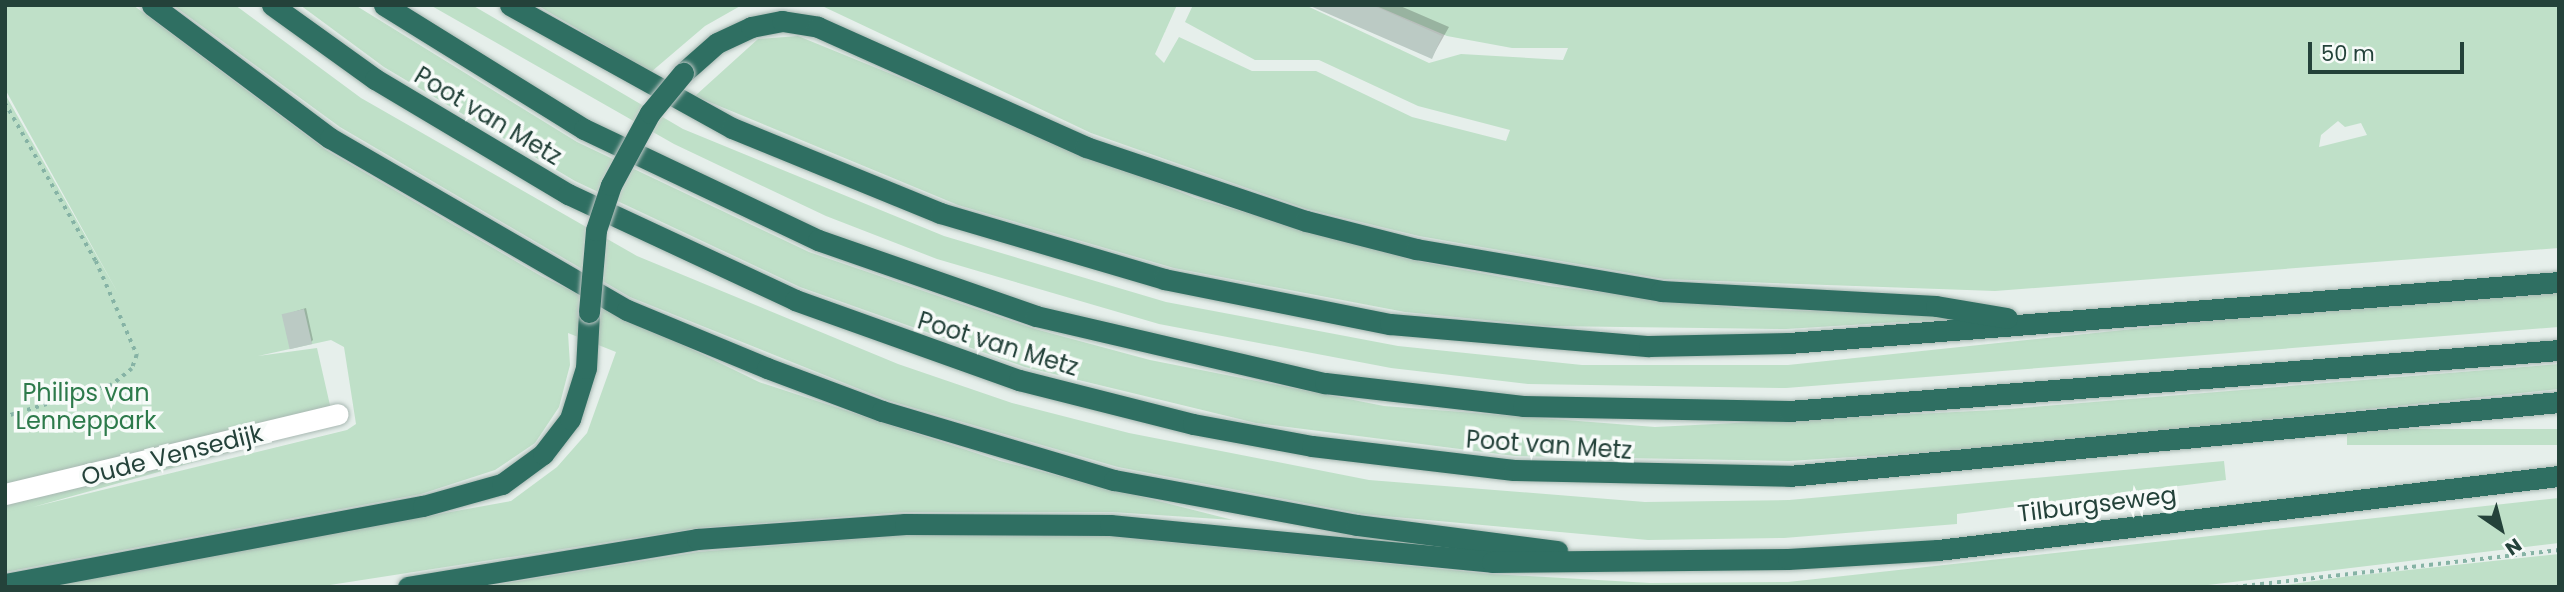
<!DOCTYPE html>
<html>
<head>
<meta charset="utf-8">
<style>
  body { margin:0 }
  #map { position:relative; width:2564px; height:592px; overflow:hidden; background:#e6efeb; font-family:Poppins,sans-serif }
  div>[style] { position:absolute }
  .green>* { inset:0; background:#bfe0c8; transform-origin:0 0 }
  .shadow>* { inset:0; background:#0003 }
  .building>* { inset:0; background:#bbcac4; transform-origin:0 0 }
  .path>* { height:3.5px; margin-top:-1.75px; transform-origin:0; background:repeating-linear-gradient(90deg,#86b3a5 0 3.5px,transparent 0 8.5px) }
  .roads { filter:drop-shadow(0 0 2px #a8b8b2) drop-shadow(0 0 2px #a8b8b2) }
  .minor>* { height:21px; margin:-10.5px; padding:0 10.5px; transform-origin:10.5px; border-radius:10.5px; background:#fff }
  .highway>* { height:21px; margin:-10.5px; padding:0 10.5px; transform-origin:10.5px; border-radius:10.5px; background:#2f6f62 }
  .bridges { filter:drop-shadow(0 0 2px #c2cac8) drop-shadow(0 0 2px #c2cac8) }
  .highway-bridge>* { height:21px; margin:-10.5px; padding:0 10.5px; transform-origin:10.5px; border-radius:10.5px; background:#2f6f62 }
  span { translate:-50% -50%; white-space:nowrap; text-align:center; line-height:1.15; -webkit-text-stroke:7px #f7fbf9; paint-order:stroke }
  .street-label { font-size:24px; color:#24423a }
  .park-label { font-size:24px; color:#2d7a4b }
  .frame { position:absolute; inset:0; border:7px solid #24423a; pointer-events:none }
  .north { position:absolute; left:2466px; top:494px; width:70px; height:70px; -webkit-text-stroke:5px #f7fbf9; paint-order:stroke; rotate:145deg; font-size:19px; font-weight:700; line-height:28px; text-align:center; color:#24423a }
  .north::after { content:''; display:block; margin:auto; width:24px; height:32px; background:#24423a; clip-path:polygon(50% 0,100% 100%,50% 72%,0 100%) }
  .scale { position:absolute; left:2308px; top:42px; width:156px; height:32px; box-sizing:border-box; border:4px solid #24423a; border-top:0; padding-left:9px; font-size:21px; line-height:24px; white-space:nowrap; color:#24423a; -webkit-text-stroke:5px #f7fbf9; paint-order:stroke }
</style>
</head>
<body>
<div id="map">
  <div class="green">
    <i style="clip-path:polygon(evenodd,5px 5px,133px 5px,326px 150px,541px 276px,759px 382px,1000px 461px,1233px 520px,1112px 512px,904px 512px,698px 528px,317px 587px,39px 587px,511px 501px,557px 467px,587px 433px,616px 352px,568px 333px,570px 365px,559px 407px,535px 443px,495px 470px,421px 494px,5px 572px,5px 94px,119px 295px,5px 89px,5px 5px,331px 340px,344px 347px,356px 424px,347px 430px,33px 507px,334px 423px,317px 348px,258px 356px,331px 340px)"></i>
    <i style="clip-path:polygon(173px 5px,235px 5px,361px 98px,637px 256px,898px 364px,1012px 403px,1129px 433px,1369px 480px,1645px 502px,1789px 500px,2224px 461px,2226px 480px,1957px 514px,1957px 524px,1784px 538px,1648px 540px,1362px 514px,1118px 467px,887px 400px,630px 297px,340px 127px)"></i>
    <i style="clip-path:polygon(300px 5px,355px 5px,577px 142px,809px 252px,1035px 329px,1150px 360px,1384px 406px,1655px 427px,1996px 410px,2559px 364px,2559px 389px,1995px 448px,1789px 461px,1515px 456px,1256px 423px,1025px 367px,800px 287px,575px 181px,384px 67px)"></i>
    <i style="clip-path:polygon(430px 5px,472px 5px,683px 129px,944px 236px,1166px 302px,1398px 346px,1582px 365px,1788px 365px,2306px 311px,2559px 293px,2559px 327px,1786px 388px,1528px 384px,1391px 368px,1159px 324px,937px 259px,826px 216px,674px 144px)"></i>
    <i style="clip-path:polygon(537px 5px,742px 5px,705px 26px,651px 72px)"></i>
    <i style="clip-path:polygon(evenodd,820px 5px,1177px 5px,1155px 54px,1164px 63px,1179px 37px,1252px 71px,1316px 71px,1412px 117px,1506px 141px,1510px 130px,1418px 106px,1319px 60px,1255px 60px,1185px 22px,1193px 5px,1305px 5px,1429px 63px,1461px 54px,1563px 60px,1568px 48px,1512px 48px,1447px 36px,1374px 5px,2559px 5px,2559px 248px,1995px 291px,1664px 279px,1419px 236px,1307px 209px,1091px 133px,820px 5px,2338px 121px,2345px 127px,2361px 123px,2367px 135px,2319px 147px,2321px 135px,2338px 121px)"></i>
    <i style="clip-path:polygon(798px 36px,1195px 198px,1412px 260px,1549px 286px,1746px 309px,1997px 316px,1786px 329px,1546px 326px,1405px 312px,1174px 268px,958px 205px,695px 96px,758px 39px)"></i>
    <i style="left:2559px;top:429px;width:16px;height:212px;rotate:90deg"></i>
    <i style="clip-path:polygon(2559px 498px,2559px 543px,2191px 587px,482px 587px,698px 552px,903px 535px,1108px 536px,1491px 574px,1650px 583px,1788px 582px)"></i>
    <i style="clip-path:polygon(2559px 554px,2559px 587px,2272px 587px,2343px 577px)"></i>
  </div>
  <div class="shadow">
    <i style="clip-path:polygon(1320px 5px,1398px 5px,1449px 27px,1432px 57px)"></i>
    <i style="clip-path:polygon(306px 308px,313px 340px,311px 342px,284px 315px)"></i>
  </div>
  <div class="building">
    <i style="clip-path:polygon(1308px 5px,1372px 5px,1442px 36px,1432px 59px)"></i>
    <i style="left:304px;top:309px;width:36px;height:23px;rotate:77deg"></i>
  </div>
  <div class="path">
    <i style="left:5px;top:103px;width:182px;rotate:60.1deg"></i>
    <i style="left:96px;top:261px;width:103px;rotate:66.4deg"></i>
    <i style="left:137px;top:355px;width:15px;rotate:110deg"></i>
    <i style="left:132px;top:369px;width:26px;rotate:141deg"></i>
    <i style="left:112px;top:385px;width:112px;rotate:163.3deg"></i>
    <i style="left:2235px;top:587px;width:326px;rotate:-6.5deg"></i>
  </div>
  <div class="roads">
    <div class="minor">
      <i style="left:5px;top:494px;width:342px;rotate:-13.5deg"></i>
    </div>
    <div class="highway">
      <i style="left:152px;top:5px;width:222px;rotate:36.8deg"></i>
      <i style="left:330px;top:138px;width:343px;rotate:30.1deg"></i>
      <i style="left:627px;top:310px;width:152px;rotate:22.5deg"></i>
      <i style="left:767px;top:368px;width:123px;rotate:20.5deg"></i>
      <i style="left:882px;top:411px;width:242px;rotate:16.6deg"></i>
      <i style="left:1114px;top:480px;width:247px;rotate:10.5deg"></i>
      <i style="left:1357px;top:525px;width:202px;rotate:7.4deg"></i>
      <i style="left:272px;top:5px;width:127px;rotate:35.7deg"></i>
      <i style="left:375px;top:79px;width:225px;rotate:30.8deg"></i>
      <i style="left:568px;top:194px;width:251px;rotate:25deg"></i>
      <i style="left:795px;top:300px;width:238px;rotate:19.7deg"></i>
      <i style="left:1019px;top:380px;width:179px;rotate:14.2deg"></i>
      <i style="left:1193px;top:424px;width:121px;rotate:10.5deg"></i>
      <i style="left:1312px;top:446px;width:203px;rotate:6.8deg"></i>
      <i style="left:1514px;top:470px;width:275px;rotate:1.2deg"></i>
      <i style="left:1789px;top:476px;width:774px;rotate:-5.49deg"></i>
      <i style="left:384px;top:5px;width:235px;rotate:31.8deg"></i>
      <i style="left:584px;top:129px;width:259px;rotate:25.4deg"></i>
      <i style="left:818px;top:240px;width:231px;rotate:19.2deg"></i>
      <i style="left:1036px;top:316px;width:297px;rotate:13.1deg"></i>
      <i style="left:1325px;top:383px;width:199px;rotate:6.6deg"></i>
      <i style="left:1523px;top:406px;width:266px;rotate:1.1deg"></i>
      <i style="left:1789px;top:411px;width:772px;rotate:-4.53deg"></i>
      <i style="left:510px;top:5px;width:254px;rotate:29deg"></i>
      <i style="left:732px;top:128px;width:225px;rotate:22.2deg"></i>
      <i style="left:940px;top:213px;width:234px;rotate:16.4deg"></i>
      <i style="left:1164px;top:279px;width:230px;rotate:11.3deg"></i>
      <i style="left:1390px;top:324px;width:260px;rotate:4.9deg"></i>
      <i style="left:1649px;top:346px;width:140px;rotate:-1.2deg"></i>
      <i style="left:1789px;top:343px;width:772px;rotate:-4.53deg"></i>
      <i style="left:683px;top:73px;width:45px;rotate:-41.4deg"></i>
      <i style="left:717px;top:43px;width:38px;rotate:-25deg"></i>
      <i style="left:751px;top:27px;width:32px;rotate:-11deg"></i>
      <i style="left:782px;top:21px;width:36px;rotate:9deg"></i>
      <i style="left:818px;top:27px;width:294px;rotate:24.1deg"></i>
      <i style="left:1086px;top:147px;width:232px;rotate:18.6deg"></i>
      <i style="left:1306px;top:221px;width:114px;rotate:14.3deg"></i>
      <i style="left:1416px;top:249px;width:249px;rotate:9.7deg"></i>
      <i style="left:1661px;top:291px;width:275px;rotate:3.1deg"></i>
      <i style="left:1936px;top:306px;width:72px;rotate:9.6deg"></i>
      <i style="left:5px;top:584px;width:425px;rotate:-10.6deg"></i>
      <i style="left:423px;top:506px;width:82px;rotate:-15.6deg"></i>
      <i style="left:502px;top:484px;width:51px;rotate:-36.2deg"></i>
      <i style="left:543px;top:454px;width:44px;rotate:-52.4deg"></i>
      <i style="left:570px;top:419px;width:53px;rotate:-72.6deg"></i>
      <i style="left:586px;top:368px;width:56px;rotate:-86.9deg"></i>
      <i style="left:408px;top:587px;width:293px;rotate:-9.4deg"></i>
      <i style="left:697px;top:539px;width:209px;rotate:-4.1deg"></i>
      <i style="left:905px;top:524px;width:205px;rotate:0.3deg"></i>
      <i style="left:1110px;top:525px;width:384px;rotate:5.5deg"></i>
      <i style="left:1492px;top:562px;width:296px;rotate:-0.6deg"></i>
      <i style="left:1788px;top:559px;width:150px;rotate:-3.4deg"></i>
      <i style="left:1938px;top:550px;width:625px;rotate:-6.8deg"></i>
    </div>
  </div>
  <div class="bridges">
    <div class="highway-bridge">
      <i style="left:589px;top:312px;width:82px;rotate:-85.1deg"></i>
      <i style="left:596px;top:230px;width:47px;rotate:-71.6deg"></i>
      <i style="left:611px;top:185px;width:82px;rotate:-61.6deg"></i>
      <i style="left:650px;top:113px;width:52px;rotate:-50.5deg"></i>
    </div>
  </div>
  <div class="street-label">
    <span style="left:488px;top:116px;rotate:31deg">Poot van Metz</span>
    <span style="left:998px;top:344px;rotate:17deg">Poot van Metz</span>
    <span style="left:1549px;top:445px;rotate:4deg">Poot van Metz</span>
    <span style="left:172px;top:455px;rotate:-14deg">Oude Vensedijk</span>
    <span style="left:2097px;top:504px;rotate:-7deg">Tilburgseweg</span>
  </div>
  <div class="park-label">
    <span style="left:86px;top:407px">Philips van<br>Lenneppark</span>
  </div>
  <div class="frame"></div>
  <div class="north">N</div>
  <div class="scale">50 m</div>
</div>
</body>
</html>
